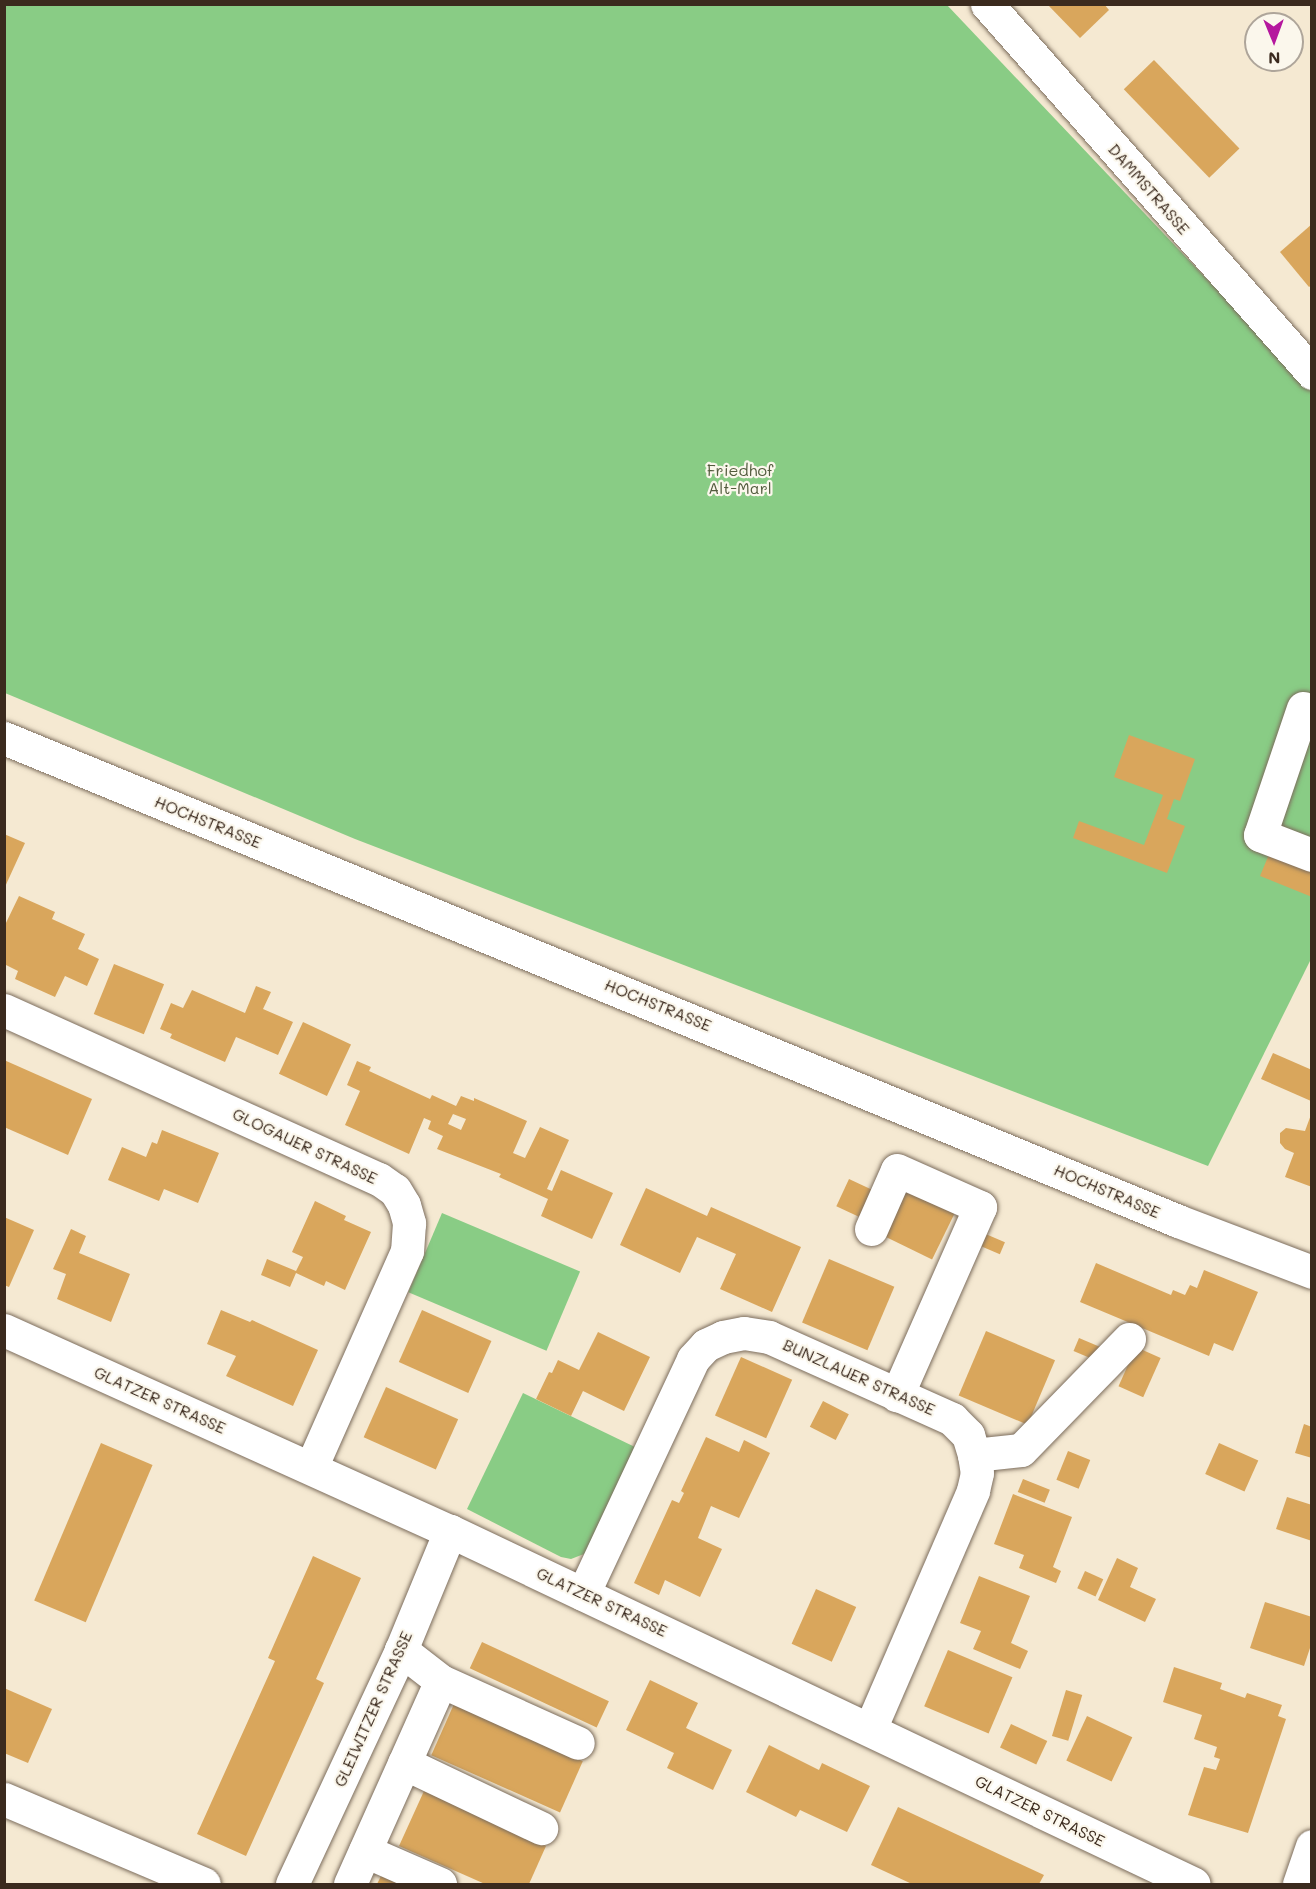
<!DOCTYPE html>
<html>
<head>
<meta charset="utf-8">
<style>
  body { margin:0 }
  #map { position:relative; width:1316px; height:1889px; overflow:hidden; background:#f5e9d2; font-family:Mali,sans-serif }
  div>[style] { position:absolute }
  .green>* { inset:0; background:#89cc85; transform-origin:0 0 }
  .building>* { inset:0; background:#d9a65c; transform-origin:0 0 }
  .roads { filter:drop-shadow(0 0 2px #7c6d5d) drop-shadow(0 0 2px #7c6d5d) }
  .minor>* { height:33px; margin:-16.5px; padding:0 16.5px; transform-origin:16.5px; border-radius:16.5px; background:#fff }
  .major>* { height:33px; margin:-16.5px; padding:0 16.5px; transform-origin:16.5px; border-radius:16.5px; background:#fff }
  span { translate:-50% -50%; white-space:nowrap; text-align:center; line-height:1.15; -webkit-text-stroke:4.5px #fbf7ec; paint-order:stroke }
  .street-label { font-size:16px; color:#3b2a1e }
  .park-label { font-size:16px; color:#525b3d }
  .frame { position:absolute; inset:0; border:6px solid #3b2a1e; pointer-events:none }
  .north { position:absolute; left:1244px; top:12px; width:60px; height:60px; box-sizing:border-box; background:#fbf7ec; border:2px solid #aea59a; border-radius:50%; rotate:179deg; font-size:16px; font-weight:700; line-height:24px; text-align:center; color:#3b2a1e }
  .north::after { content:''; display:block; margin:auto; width:21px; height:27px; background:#b5179e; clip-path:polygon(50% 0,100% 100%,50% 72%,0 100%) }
</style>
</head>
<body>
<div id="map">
  <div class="green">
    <i style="clip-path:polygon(4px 5px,947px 5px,1311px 389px,1311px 959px,1208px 1166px,355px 839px,5px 693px)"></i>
    <i style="left:442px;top:1213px;width:150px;height:86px;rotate:23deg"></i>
    <i style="clip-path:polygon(523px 1393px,637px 1448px,593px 1542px,584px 1554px,571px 1559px,561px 1557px,467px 1509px)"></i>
  </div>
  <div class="building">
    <i style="clip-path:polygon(1047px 4px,1104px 4px,1109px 10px,1080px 38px)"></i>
    <i style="left:1154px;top:60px;width:123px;height:42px;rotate:46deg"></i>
    <i style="clip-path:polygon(1312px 224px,1312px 285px,1309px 287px,1280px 252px)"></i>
    <i style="clip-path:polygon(1129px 735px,1195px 759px,1180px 801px,1174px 799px,1167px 819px,1185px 826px,1167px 873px,1073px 838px,1079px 821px,1144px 845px,1163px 795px,1114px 777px)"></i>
    <i style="clip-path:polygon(4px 834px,25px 843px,4px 889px)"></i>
    <i style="clip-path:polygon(1270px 852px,1312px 869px,1312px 897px,1260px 876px)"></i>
    <i style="clip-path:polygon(19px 896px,55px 912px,52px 919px,85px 934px,78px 949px,99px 959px,87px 986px,65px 976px,55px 997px,15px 979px,18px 971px,4px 964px,4px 927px)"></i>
    <i style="left:114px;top:964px;width:54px;height:54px;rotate:22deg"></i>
    <i style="clip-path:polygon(256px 986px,271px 992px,263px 1009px,293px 1022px,278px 1055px,236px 1037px,225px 1062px,170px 1038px,172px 1034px,160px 1029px,171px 1003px,183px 1008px,192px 990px,245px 1013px)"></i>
    <i style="left:303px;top:1022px;width:53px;height:57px;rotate:25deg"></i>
    <i style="clip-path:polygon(1273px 1053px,1312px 1070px,1311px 1101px,1261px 1079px)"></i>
    <i style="clip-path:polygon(4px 1060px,92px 1099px,68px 1155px,4px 1127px)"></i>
    <i style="clip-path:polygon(evenodd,357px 1061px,371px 1067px,369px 1071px,430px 1099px,432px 1095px,456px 1106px,461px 1096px,474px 1101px,474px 1098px,527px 1121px,513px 1153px,525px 1158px,540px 1127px,569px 1140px,547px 1189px,552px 1191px,561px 1170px,613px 1193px,592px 1239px,541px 1216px,548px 1199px,499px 1177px,501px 1174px,437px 1149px,443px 1136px,428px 1129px,431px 1121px,424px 1118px,409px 1154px,345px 1125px,360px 1091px,347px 1085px,357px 1061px,453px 1114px,466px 1119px,461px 1130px,448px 1124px,453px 1114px)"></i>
    <i style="clip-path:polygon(1312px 1112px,1312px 1187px,1285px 1177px,1294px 1153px,1285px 1149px,1280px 1143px,1280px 1133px,1286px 1128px,1305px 1131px)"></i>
    <i style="clip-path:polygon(162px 1130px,219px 1153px,198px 1203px,164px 1189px,159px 1201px,108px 1180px,122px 1147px,146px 1157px,152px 1142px,157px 1144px)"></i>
    <i style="left:849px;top:1179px;width:26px;height:30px;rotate:25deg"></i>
    <i style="left:909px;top:1186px;width:53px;height:56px;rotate:26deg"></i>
    <i style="clip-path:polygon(646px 1188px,707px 1216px,711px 1207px,801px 1247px,772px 1312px,720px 1289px,736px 1254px,697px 1237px,680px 1273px,620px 1245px)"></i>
    <i style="clip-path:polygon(315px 1201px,346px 1216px,344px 1220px,371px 1232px,345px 1290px,326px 1281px,324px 1286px,296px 1273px,290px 1287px,261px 1275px,267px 1259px,296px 1271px,303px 1257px,292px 1252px)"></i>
    <i style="clip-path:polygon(4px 1217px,34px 1230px,9px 1287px,4px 1285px)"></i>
    <i style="clip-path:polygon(71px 1229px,86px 1236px,79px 1253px,130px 1274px,111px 1322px,57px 1299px,66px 1274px,53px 1269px)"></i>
    <i style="left:981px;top:1232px;width:26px;height:13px;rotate:23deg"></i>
    <i style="left:829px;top:1259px;width:71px;height:69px;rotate:23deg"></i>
    <i style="clip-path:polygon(1096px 1263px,1171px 1295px,1173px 1290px,1185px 1295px,1190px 1285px,1197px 1288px,1204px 1270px,1258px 1292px,1233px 1351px,1214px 1343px,1209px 1356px,1080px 1302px)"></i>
    <i style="clip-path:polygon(221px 1310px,250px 1322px,252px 1320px,318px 1350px,293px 1406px,226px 1376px,236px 1356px,207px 1344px)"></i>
    <i style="left:422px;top:1310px;width:76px;height:57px;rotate:24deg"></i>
    <i style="left:986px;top:1331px;width:75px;height:70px;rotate:23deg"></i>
    <i style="clip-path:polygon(598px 1332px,650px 1357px,624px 1411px,583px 1391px,571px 1416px,536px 1399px,549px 1372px,552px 1373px,558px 1360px,579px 1370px)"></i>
    <i style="left:1079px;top:1338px;width:25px;height:14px;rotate:23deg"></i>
    <i style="left:1136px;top:1347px;width:27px;height:43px;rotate:24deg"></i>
    <i style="left:741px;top:1357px;width:56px;height:64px;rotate:24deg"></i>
    <i style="left:386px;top:1387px;width:79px;height:55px;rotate:24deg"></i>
    <i style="left:823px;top:1401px;width:29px;height:29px;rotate:27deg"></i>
    <i style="clip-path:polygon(1304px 1424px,1312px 1427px,1312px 1458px,1295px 1453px)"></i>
    <i style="clip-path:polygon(706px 1437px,739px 1452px,744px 1440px,770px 1453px,739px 1518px,711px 1506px,698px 1538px,722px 1549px,700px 1597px,665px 1580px,659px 1595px,634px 1583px,672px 1500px,679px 1503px,684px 1493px,681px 1491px)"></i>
    <i style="left:101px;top:1443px;width:56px;height:171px;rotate:23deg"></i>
    <i style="left:1219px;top:1443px;width:43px;height:34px;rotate:24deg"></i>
    <i style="left:1068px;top:1451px;width:24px;height:31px;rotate:22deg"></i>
    <i style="left:1023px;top:1479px;width:29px;height:14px;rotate:22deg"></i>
    <i style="clip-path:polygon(1013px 1494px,1072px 1517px,1053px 1567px,1061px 1571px,1056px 1583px,1019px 1568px,1024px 1555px,994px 1544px)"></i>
    <i style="clip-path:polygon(1287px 1497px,1312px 1505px,1312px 1541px,1276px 1529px)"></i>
    <i style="clip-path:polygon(313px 1556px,361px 1578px,316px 1679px,324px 1683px,246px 1856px,197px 1834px,275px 1661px,268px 1658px)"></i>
    <i style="clip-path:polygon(1117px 1558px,1138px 1568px,1130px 1587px,1156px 1599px,1145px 1622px,1098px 1600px)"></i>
    <i style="left:1085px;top:1571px;width:20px;height:19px;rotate:24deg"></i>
    <i style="clip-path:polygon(979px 1576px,1030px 1596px,1011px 1643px,1028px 1651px,1020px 1669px,973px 1649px,981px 1631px,960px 1623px)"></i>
    <i style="left:816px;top:1589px;width:44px;height:60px;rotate:24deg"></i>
    <i style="clip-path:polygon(1265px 1602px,1312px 1617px,1312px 1642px,1304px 1666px,1250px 1648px)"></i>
    <i style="left:482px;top:1642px;width:140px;height:29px;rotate:25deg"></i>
    <i style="left:948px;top:1650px;width:70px;height:61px;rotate:23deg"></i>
    <i style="clip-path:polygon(1174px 1667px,1222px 1683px,1220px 1689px,1245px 1698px,1247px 1693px,1282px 1705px,1278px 1716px,1286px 1719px,1248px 1833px,1188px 1815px,1204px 1767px,1216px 1770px,1220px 1759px,1214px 1757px,1217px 1747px,1194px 1739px,1202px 1715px,1163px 1702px)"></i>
    <i style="clip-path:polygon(650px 1680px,698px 1703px,686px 1728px,732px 1750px,713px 1790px,667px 1768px,674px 1753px,626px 1730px)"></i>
    <i style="clip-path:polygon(4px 1688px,52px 1709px,28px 1763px,4px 1753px)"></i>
    <i style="left:1066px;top:1690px;width:17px;height:48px;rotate:17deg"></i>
    <i style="left:454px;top:1704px;width:141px;height:56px;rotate:24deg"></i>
    <i style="left:1087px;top:1716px;width:50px;height:49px;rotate:25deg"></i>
    <i style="left:1011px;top:1724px;width:40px;height:26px;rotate:25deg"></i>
    <i style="clip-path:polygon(769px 1745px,819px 1770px,822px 1763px,870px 1786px,847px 1832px,800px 1810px,796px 1817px,746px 1792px)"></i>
    <i style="clip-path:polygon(424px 1791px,546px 1846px,529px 1884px,485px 1884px,399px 1846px)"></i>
    <i style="clip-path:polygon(898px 1807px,1044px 1875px,1039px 1884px,912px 1884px,871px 1865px)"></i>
    <i style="clip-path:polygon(381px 1876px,399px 1884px,377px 1884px)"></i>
  </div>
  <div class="roads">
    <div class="minor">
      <i style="left:987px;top:4px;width:492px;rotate:48.6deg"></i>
      <i style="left:1303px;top:708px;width:134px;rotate:108.7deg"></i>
      <i style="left:1260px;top:835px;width:56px;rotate:21deg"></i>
      <i style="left:4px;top:1010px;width:411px;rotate:24.3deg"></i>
      <i style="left:379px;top:1179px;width:19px;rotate:35deg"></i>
      <i style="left:395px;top:1190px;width:17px;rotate:59deg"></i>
      <i style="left:404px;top:1205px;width:19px;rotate:74deg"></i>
      <i style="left:409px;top:1223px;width:28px;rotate:94deg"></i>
      <i style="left:407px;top:1251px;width:237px;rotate:113.9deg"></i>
      <i style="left:871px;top:1229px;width:64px;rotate:-66.2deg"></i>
      <i style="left:897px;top:1170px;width:91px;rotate:24deg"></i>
      <i style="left:980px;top:1207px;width:206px;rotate:113.8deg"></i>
      <i style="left:4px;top:1330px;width:489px;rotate:24.3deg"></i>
      <i style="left:450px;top:1531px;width:823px;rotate:25.38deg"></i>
      <i style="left:974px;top:1455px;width:47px;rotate:-6.1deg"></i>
      <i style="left:1021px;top:1450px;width:155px;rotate:-45.8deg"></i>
      <i style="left:583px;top:1594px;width:259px;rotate:-64.9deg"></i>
      <i style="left:693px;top:1359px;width:19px;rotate:-47deg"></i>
      <i style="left:706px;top:1345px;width:19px;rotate:-25deg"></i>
      <i style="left:723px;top:1337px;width:21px;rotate:-11deg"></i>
      <i style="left:744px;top:1333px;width:25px;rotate:9deg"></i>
      <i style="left:769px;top:1337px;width:201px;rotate:24.1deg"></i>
      <i style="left:952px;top:1419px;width:23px;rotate:45deg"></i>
      <i style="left:968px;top:1435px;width:21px;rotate:73deg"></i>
      <i style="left:974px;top:1455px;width:18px;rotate:81deg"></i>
      <i style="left:977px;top:1473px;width:18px;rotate:103deg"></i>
      <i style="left:973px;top:1491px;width:259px;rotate:113.4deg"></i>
      <i style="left:441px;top:1681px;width:150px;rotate:24.3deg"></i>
      <i style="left:404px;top:1763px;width:152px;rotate:25.4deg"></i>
      <i style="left:4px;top:1799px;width:217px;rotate:23deg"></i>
      <i style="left:365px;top:1851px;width:82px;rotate:23.7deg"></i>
      <i style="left:292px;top:1884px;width:258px;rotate:-65deg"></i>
      <i style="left:401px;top:1650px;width:129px;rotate:-67.6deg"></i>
      <i style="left:350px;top:1884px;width:222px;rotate:-65.9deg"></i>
      <i style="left:441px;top:1681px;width:51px;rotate:-142.2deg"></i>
    </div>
    <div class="major">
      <i style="left:4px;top:738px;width:1269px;rotate:22.36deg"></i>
      <i style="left:1178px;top:1221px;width:143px;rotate:20.8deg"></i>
      <i style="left:1299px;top:1884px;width:40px;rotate:-71.1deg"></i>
    </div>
  </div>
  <div class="street-label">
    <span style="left:1149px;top:189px;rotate:49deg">DAMMSTRASSE</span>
    <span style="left:208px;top:822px;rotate:22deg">HOCHSTRASSE</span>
    <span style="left:658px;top:1005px;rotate:22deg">HOCHSTRASSE</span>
    <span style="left:305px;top:1146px;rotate:25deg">GLOGAUER STRASSE</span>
    <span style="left:1107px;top:1191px;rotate:23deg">HOCHSTRASSE</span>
    <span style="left:859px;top:1377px;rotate:24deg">BUNZLAUER STRASSE</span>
    <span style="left:160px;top:1400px;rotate:24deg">GLATZER STRASSE</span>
    <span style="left:602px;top:1602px;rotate:25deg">GLATZER STRASSE</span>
    <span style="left:373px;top:1709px;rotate:-66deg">GLEIWITZER STRASSE</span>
    <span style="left:1040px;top:1811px;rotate:26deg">GLATZER STRASSE</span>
  </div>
  <div class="park-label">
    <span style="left:740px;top:479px">Friedhof<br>Alt-Marl</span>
  </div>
  <div class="frame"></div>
  <div class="north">N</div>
</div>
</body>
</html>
